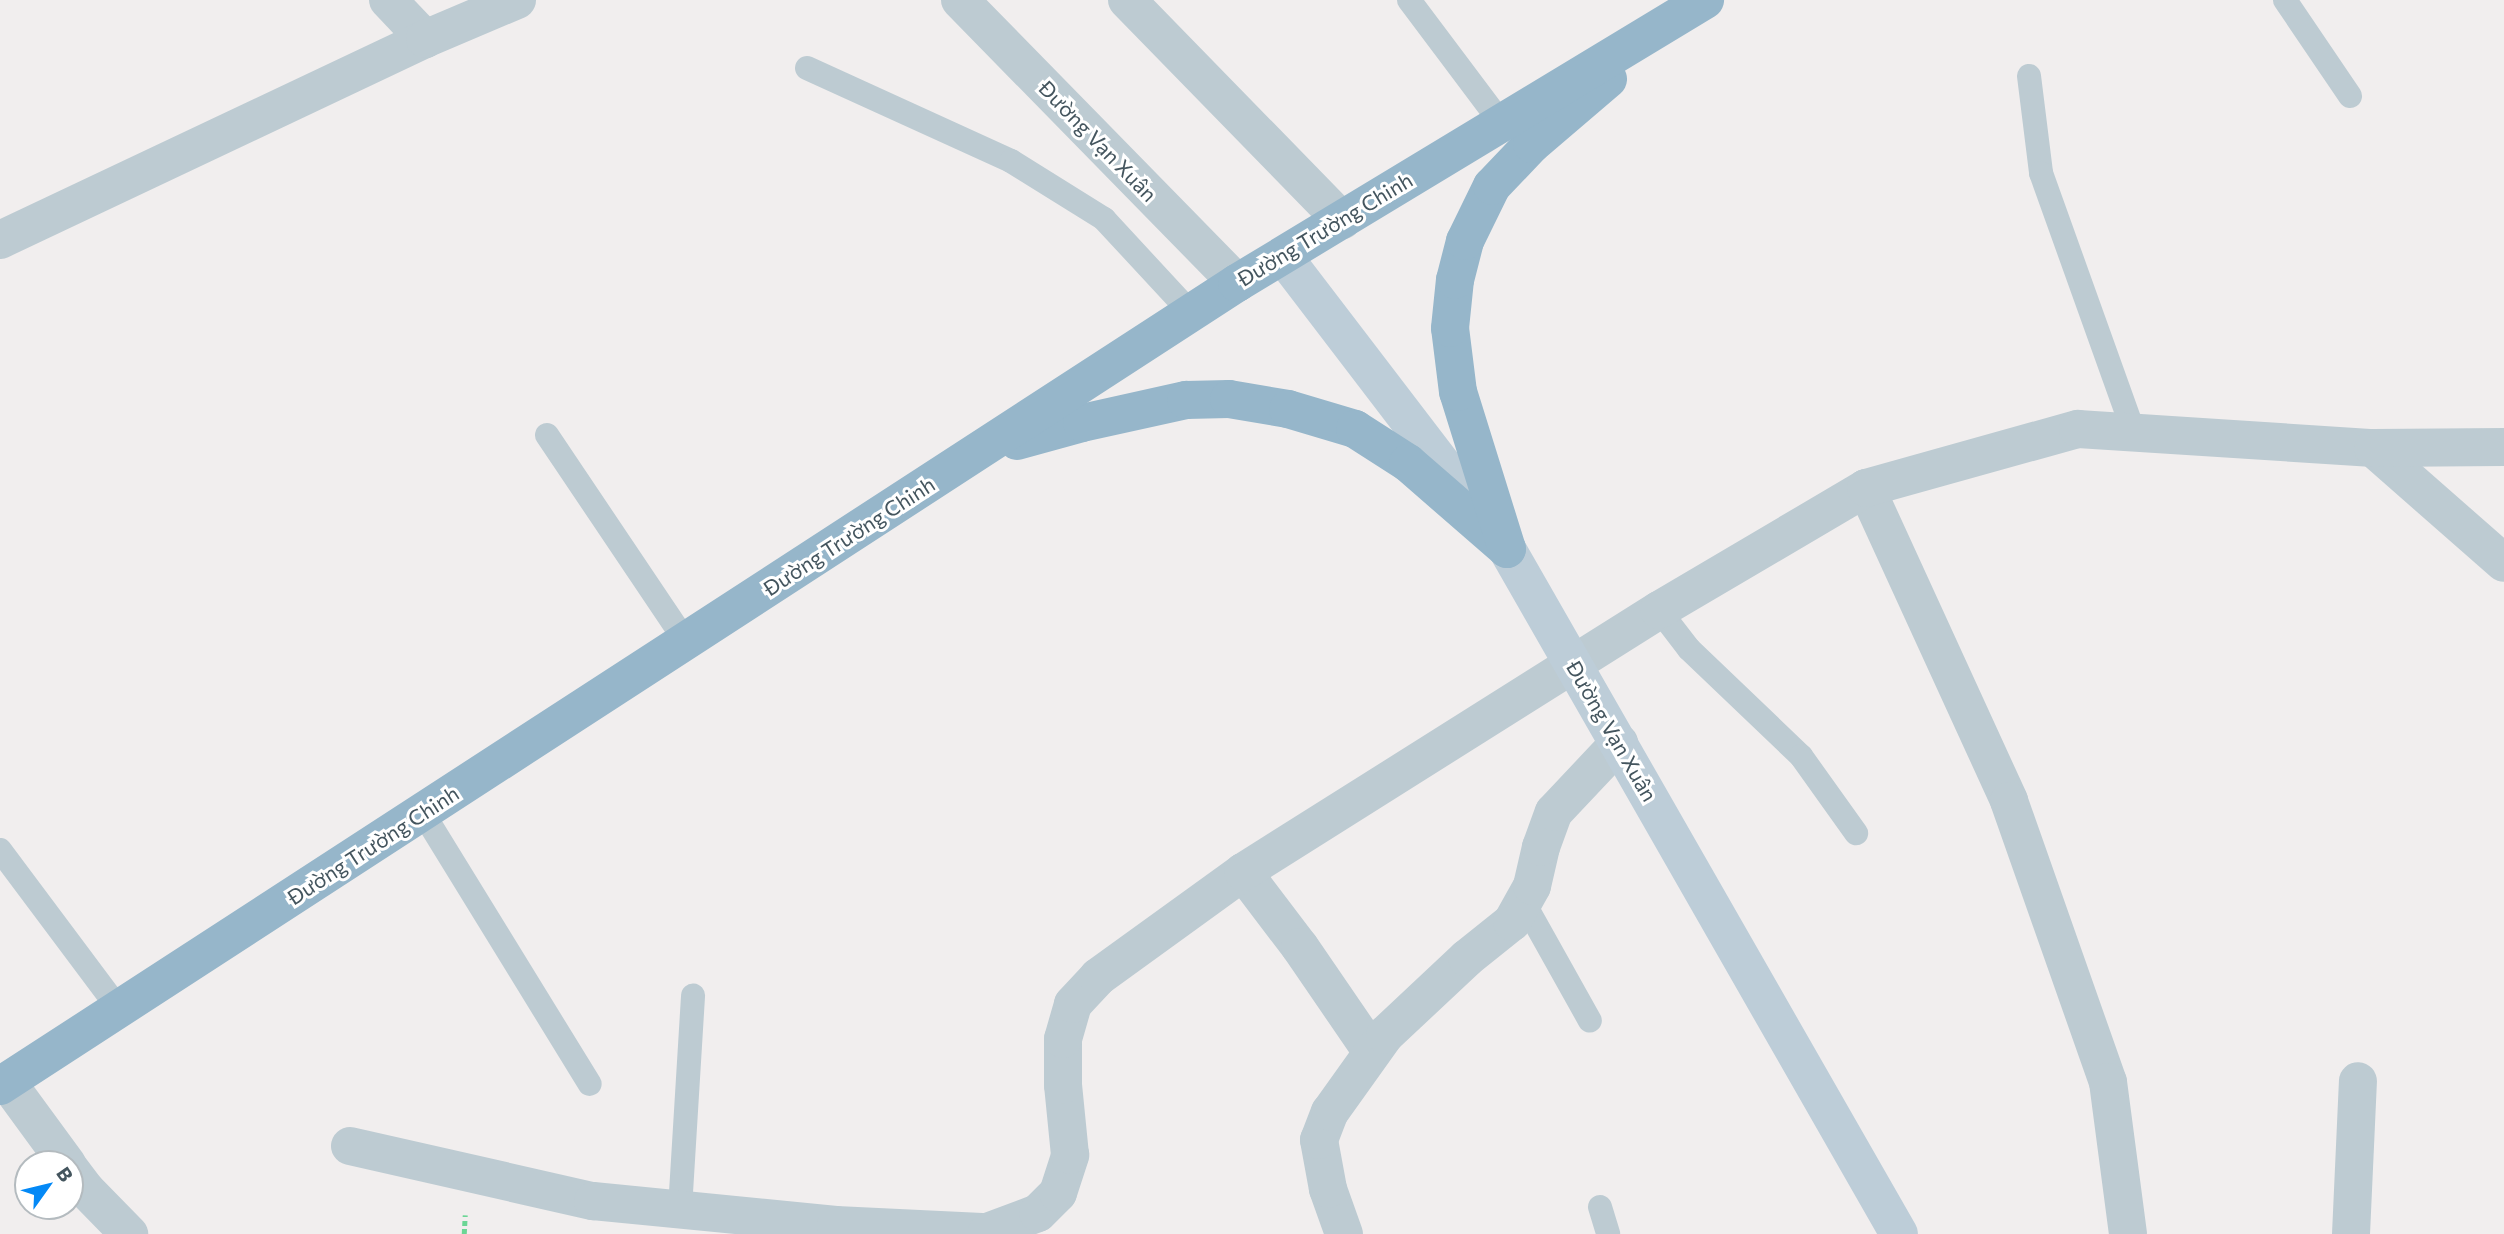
<!DOCTYPE html>
<html>
<head>
<meta charset="utf-8">
<style>
  body { margin:0 }
  #map { position:relative; width:2504px; height:1234px; overflow:hidden; background:#f1eeee; font-family:Commissioner,sans-serif }
  div>[style] { position:absolute }
  .path>* { height:4.5px; margin-top:-2.25px; transform-origin:0; background:repeating-linear-gradient(90deg,#6bd695 0 5px,transparent 0 8.5px) }
  .service>* { height:24px; margin:-12px; padding:0 12px; transform-origin:12px; border-radius:12px; background:#bdcbd2 }
  .minor>* { height:38px; margin:-19px; padding:0 19px; transform-origin:19px; border-radius:19px; background:#bdcbd2 }
  .tertiary>* { height:38px; margin:-19px; padding:0 19px; transform-origin:19px; border-radius:19px; background:#bdcbd2 }
  .secondary>* { height:38px; margin:-19px; padding:0 19px; transform-origin:19px; border-radius:19px; background:#bdcdd8 }
  .trunk>* { height:38px; margin:-19px; padding:0 19px; transform-origin:19px; border-radius:19px; background:#96b6ca }
  span { translate:-50% -50%; white-space:nowrap; text-align:center; line-height:1.15; -webkit-text-stroke:6px #fff; paint-order:stroke }
  .street-label { font-size:21px; color:#44555e }
  .north { position:absolute; left:14px; top:1150px; width:70px; height:70px; box-sizing:border-box; background:#fff; border:2px solid #b4bbbf; border-radius:50%; rotate:56deg; font-size:19px; font-weight:700; line-height:28px; text-align:center; color:#44555e }
  .north::after { content:''; display:block; margin:auto; width:24px; height:32px; background:#0489f6; clip-path:polygon(50% 0,100% 100%,50% 72%,0 100%) }
</style>
</head>
<body>
<div id="map">
  <div class="path">
    <i style="left:464px;top:1234px;width:19px;rotate:-87deg"></i>
  </div>
  <div class="service">
    <i style="left:1409px;top:0;width:151px;rotate:53.1deg"></i>
    <i style="left:2285px;top:0;width:116px;rotate:55.9deg"></i>
    <i style="left:807px;top:68px;width:224px;rotate:24.5deg"></i>
    <i style="left:1011px;top:161px;width:110px;rotate:31.9deg"></i>
    <i style="left:1104px;top:219px;width:129px;rotate:47.2deg"></i>
    <i style="left:2029px;top:76px;width:98px;rotate:82.9deg"></i>
    <i style="left:2041px;top:173px;width:276px;rotate:70.3deg"></i>
    <i style="left:547px;top:435px;width:249px;rotate:56.1deg"></i>
    <i style="left:1659px;top:610px;width:49px;rotate:52.4deg"></i>
    <i style="left:1689px;top:649px;width:155px;rotate:43.7deg"></i>
    <i style="left:1801px;top:756px;width:95px;rotate:54.5deg"></i>
    <i style="left:423px;top:813px;width:318px;rotate:58.4deg"></i>
    <i style="left:0;top:850px;width:199px;rotate:53.2deg"></i>
    <i style="left:1523px;top:901px;width:137px;rotate:60.8deg"></i>
    <i style="left:1600px;top:1207px;width:28px;rotate:73deg"></i>
    <i style="left:680px;top:1209px;width:214px;rotate:-86.5deg"></i>
  </div>
  <div class="minor">
    <i style="left:388px;top:0;width:54px;rotate:46.5deg"></i>
    <i style="left:0;top:240px;width:470px;rotate:-25.3deg"></i>
    <i style="left:425px;top:39px;width:100px;rotate:-23deg"></i>
    <i style="left:2373px;top:448px;width:174px;rotate:41.3deg"></i>
    <i style="left:1866px;top:488px;width:344px;rotate:65.4deg"></i>
    <i style="left:2009px;top:801px;width:298px;rotate:70.6deg"></i>
    <i style="left:2108px;top:1082px;width:153px;rotate:82.5deg"></i>
    <i style="left:1243px;top:872px;width:94px;rotate:52.8deg"></i>
    <i style="left:1300px;top:947px;width:127px;rotate:55.6deg"></i>
    <i style="left:7px;top:1082px;width:102px;rotate:53.8deg"></i>
    <i style="left:350px;top:1146px;width:249px;rotate:12.8deg"></i>
    <i style="left:593px;top:1201px;width:244px;rotate:5.6deg"></i>
    <i style="left:836px;top:1225px;width:151px;rotate:2.7deg"></i>
    <i style="left:987px;top:1232px;width:54px;rotate:-20.4deg"></i>
    <i style="left:1038px;top:1213px;width:28px;rotate:-45deg"></i>
    <i style="left:1058px;top:1193px;width:40px;rotate:-72deg"></i>
    <i style="left:1070px;top:1155px;width:70px;rotate:-95.7deg"></i>
    <i style="left:1063px;top:1085px;width:46px;rotate:-90deg"></i>
    <i style="left:1063px;top:1039px;width:36px;rotate:-74deg"></i>
    <i style="left:1073px;top:1004px;width:37px;rotate:-47deg"></i>
    <i style="left:1098px;top:977px;width:179px;rotate:-35.9deg"></i>
    <i style="left:1243px;top:872px;width:492px;rotate:-32.2deg"></i>
    <i style="left:1659px;top:610px;width:240px;rotate:-30.5deg"></i>
    <i style="left:1866px;top:488px;width:220px;rotate:-15.6deg"></i>
    <i style="left:2078px;top:429px;width:296px;rotate:3.7deg"></i>
    <i style="left:2373px;top:448px;width:131px;rotate:-0.4deg"></i>
    <i style="left:70px;top:1169px;width:26px;rotate:53deg"></i>
    <i style="left:86px;top:1190px;width:62px;rotate:45.7deg"></i>
    <i style="left:1344px;top:1234px;width:48px;rotate:-109.6deg"></i>
    <i style="left:1328px;top:1189px;width:50px;rotate:-100.4deg"></i>
    <i style="left:1319px;top:1140px;width:30px;rotate:-69deg"></i>
    <i style="left:1330px;top:1112px;width:95px;rotate:-54.5deg"></i>
    <i style="left:1385px;top:1035px;width:112px;rotate:-43.2deg"></i>
    <i style="left:1467px;top:958px;width:58px;rotate:-38.7deg"></i>
    <i style="left:1512px;top:922px;width:41px;rotate:-60.9deg"></i>
    <i style="left:1532px;top:886px;width:40px;rotate:-77deg"></i>
    <i style="left:1541px;top:847px;width:37px;rotate:-70deg"></i>
    <i style="left:1554px;top:812px;width:95px;rotate:-46.7deg"></i>
    <i style="left:2351px;top:1234px;width:153px;rotate:-87.4deg"></i>
  </div>
  <div class="tertiary">
    <i style="left:960px;top:0;width:396px;rotate:45.6deg"></i>
    <i style="left:1127px;top:0;width:308px;rotate:45.7deg"></i>
  </div>
  <div class="secondary">
    <i style="left:1283px;top:256px;width:369px;rotate:52.6deg"></i>
    <i style="left:1507px;top:549px;width:789px;rotate:60.22deg"></i>
  </div>
  <div class="trunk">
    <i style="left:1017px;top:441px;width:67px;rotate:-15.5deg"></i>
    <i style="left:1082px;top:423px;width:107px;rotate:-12.5deg"></i>
    <i style="left:1186px;top:400px;width:43px;rotate:-1.3deg"></i>
    <i style="left:1229px;top:399px;width:60px;rotate:9.6deg"></i>
    <i style="left:1288px;top:409px;width:70px;rotate:16.6deg"></i>
    <i style="left:1355px;top:429px;width:63px;rotate:32.7deg"></i>
    <i style="left:1408px;top:463px;width:131px;rotate:41deg"></i>
    <i style="left:1507px;top:549px;width:164px;rotate:-107.3deg"></i>
    <i style="left:1458px;top:392px;width:64px;rotate:-97.1deg"></i>
    <i style="left:1450px;top:328px;width:48px;rotate:-84.1deg"></i>
    <i style="left:1455px;top:280px;width:40px;rotate:-75.6deg"></i>
    <i style="left:1465px;top:241px;width:61px;rotate:-63.9deg"></i>
    <i style="left:1492px;top:186px;width:58px;rotate:-46.4deg"></i>
    <i style="left:1532px;top:144px;width:100px;rotate:-40.5deg"></i>
    <i style="left:0;top:1086px;width:1475px;rotate:-32.99deg"></i>
    <i style="left:1237px;top:283px;width:547px;rotate:-31.16deg"></i>
  </div>
  <div class="street-label">
    <span style="left:1098px;top:141px;rotate:46deg">Đường Vạn Xuân</span>
    <span style="left:1325px;top:229px;rotate:-31deg">Đường Trường Chinh</span>
    <span style="left:849px;top:536px;rotate:-33deg">Đường Trường Chinh</span>
    <span style="left:1612px;top:731px;rotate:60deg">Đường Vạn Xuân</span>
    <span style="left:373px;top:845px;rotate:-33deg">Đường Trường Chinh</span>
  </div>
  <div class="north">B</div>
</div>
</body>
</html>
